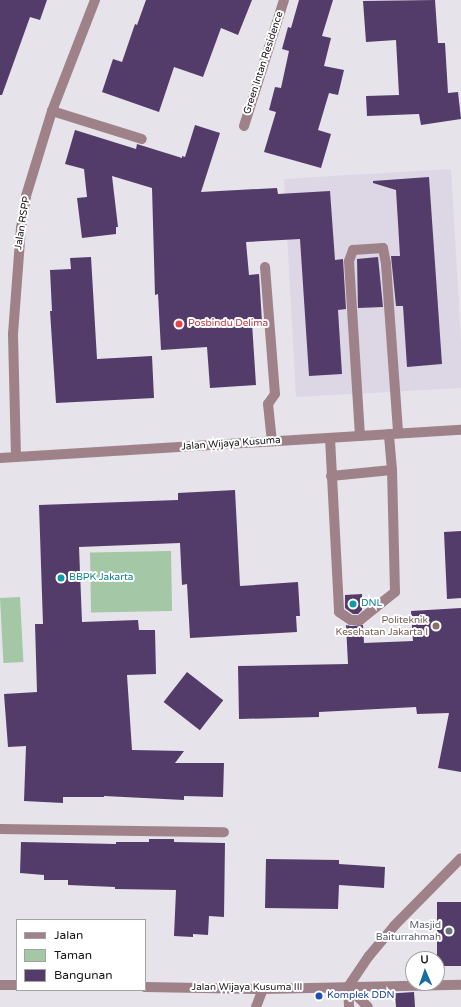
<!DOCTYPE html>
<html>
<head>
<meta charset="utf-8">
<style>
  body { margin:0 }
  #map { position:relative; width:461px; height:1007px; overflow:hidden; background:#e6e3eb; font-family:"Varela Round",sans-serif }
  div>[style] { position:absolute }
  .built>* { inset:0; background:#ddd7e5 }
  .green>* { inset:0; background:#a4c7a5; transform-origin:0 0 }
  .building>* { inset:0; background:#533c6a; transform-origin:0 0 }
  .minor>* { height:10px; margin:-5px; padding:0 5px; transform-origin:5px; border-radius:5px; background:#9f8289 }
  .dots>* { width:11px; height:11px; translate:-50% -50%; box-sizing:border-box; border:2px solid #fff; border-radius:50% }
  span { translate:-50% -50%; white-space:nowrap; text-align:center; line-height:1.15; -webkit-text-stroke:4px #fff; paint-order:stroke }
  .street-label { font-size:10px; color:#19181b }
  .health-label { font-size:10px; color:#be3a42 }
  .left { translate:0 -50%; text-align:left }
  .culture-label { font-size:10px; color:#0d838f }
  .education-label { font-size:10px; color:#785e54 }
  .right { translate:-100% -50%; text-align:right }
  .worship-label { font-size:10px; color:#5b616d }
  .transit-label { font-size:10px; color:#164399 }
  .legend { position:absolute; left:16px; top:919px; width:130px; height:72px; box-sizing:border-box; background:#fff; border:1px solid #a3a3a4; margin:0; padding:5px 7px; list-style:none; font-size:12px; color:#19181b }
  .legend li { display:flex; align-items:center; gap:8px; height:20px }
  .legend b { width:20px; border:1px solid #a3a3a4 }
  .north { position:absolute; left:405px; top:951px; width:40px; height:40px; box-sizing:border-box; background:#fff; border:1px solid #a3a3a4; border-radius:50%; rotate:358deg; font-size:11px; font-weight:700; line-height:16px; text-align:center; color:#19181b }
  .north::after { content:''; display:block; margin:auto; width:14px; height:18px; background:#186f9f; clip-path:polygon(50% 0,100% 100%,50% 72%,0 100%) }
</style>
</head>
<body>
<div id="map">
  <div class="built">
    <i style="clip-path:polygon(451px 169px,461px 341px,461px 388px,296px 397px,284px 179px)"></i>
  </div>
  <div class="green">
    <i style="left:171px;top:551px;width:60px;height:81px;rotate:89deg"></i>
    <i style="left:20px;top:597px;width:65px;height:20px;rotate:87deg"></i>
  </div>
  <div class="building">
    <i style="clip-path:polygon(0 0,47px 0,40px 20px,30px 17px,2px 95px,0 95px)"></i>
    <i style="clip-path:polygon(146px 0,252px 0,238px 35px,221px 28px,203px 77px,174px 67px,159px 112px,102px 92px,113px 59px,122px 62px,135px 24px,137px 25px)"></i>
    <i style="clip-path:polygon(299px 0,333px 0,322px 36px,331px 38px,324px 66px,344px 70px,338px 95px,329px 93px,318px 130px,331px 134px,321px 168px,264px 152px,276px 112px,269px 110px,275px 87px,281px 88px,289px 51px,282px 49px,288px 27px,291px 28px)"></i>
    <i style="clip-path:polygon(435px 0,438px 43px,445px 43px,448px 93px,458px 92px,461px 119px,421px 125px,419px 114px,367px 116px,366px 96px,399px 95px,396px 40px,366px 42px,363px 1px)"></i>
    <i style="clip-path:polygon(195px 125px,220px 133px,201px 192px,277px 188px,278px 194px,330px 191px,335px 260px,343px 259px,346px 309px,338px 310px,342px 374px,309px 376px,300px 239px,246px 242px,249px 275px,259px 274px,262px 322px,252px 323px,256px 385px,210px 388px,207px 347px,161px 350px,158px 294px,155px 295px,152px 188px,112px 176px,118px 227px,116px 227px,116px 234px,82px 238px,77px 198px,87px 197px,84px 169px,65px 164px,75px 130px,136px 149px,137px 144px,182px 158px,182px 156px,185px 157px)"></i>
    <i style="clip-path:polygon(429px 177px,442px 364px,407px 367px,403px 306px,396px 306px,391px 256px,400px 256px,396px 190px,373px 183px,373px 181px)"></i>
    <i style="clip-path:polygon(91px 257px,97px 359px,152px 356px,154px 398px,56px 403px,50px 311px,52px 311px,50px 270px,71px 269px,70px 258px)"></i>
    <i style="clip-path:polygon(378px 257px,383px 307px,358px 308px,357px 259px)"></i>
    <i style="clip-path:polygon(235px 490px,240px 586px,298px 582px,300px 616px,296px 616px,297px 632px,190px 638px,187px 584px,182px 585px,180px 543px,79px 547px,82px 622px,138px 620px,139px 630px,155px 630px,156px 674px,127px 675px,132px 750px,184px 751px,175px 763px,224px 763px,223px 797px,184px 796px,184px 800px,104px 796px,104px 797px,63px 797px,63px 803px,24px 801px,26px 746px,8px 747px,4px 694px,37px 692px,35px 624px,43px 624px,39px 505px,178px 500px,178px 493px)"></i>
    <i style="clip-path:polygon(461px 531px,461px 598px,447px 599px,444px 532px)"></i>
    <i style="clip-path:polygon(362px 594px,362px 610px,358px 614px,353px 614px,345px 608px,345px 595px)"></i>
    <i style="clip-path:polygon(461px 608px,461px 772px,438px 768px,449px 713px,417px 714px,416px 707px,319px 712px,319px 717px,239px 719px,238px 666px,348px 664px,346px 625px,351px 626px,363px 625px,364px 643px,413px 641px,411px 611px)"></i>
    <i style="left:187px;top:672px;width:46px;height:38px;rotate:38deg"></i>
    <i style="clip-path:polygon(149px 839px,174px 839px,174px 842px,225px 843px,224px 917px,209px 916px,208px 935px,193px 934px,193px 937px,174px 936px,176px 890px,115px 889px,115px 887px,68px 885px,68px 880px,44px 880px,44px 875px,20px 873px,21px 842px,116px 844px,116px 842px,149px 842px)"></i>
    <i style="clip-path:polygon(266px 859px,339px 860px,339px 864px,385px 867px,384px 888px,339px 885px,338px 909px,265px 908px)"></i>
    <i style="left:437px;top:902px;width:24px;height:64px"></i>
    <i style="left:414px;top:992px;width:15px;height:19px;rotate:86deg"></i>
  </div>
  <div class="minor">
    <i style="left:52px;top:111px;width:94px;rotate:17.3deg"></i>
    <i style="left:244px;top:126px;width:132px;rotate:-72.4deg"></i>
    <i style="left:265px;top:267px;width:127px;rotate:85.5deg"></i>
    <i style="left:275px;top:394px;width:12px;rotate:125deg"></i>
    <i style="left:268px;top:404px;width:37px;rotate:84deg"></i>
    <i style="left:360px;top:436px;width:175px;rotate:-93.6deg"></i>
    <i style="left:349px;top:261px;width:12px;rotate:-70deg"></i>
    <i style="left:353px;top:250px;width:30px;rotate:-4deg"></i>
    <i style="left:383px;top:248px;width:16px;rotate:79deg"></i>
    <i style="left:386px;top:264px;width:169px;rotate:85.9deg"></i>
    <i style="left:330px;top:438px;width:174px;rotate:87deg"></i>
    <i style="left:339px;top:612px;width:14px;rotate:34deg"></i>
    <i style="left:351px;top:620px;width:9px"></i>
    <i style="left:360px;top:620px;width:45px;rotate:-38.7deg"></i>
    <i style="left:395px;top:592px;width:122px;rotate:-91.4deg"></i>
    <i style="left:392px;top:470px;width:36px;rotate:-95deg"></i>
    <i style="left:16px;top:457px;width:123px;rotate:-91.4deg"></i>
    <i style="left:13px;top:334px;width:106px;rotate:-85.7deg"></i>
    <i style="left:21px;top:228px;width:32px;rotate:-81deg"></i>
    <i style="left:26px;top:196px;width:89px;rotate:-73deg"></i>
    <i style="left:52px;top:111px;width:119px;rotate:-68.8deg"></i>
    <i style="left:0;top:458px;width:462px;rotate:-3.5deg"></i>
    <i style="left:331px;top:476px;width:61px;rotate:-5.6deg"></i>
    <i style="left:0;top:829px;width:224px;rotate:0.8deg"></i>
    <i style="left:0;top:985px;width:17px"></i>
    <i style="left:145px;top:987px;width:118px;rotate:1deg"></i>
    <i style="left:263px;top:989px;width:198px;rotate:-1.2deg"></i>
    <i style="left:348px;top:987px;width:37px;rotate:-56deg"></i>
    <i style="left:369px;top:956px;width:39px;rotate:-50deg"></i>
    <i style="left:394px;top:926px;width:95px;rotate:-45.4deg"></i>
    <i style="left:348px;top:987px;width:28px;rotate:45deg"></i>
    <i style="left:348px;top:987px;width:20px;rotate:87deg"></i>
    <i style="left:256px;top:1007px;width:19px;rotate:-69deg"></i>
  </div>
  <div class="dots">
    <i style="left:179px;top:324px;background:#e0444e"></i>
    <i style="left:61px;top:578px;background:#0f9aa8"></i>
    <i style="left:353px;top:604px;background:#0f9aa8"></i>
    <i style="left:436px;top:626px;background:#8d6e63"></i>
    <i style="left:449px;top:931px;background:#6b7280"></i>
    <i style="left:319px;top:996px;background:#1a4fb4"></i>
  </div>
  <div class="street-label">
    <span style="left:264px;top:63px;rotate:-72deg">Green Intan Residence</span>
    <span style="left:23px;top:223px;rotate:-81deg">Jalan RSPP</span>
    <span style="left:231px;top:444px;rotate:-4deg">Jalan Wijaya Kusuma</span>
    <span style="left:247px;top:988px">Jalan Wijaya Kusuma III</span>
  </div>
  <div class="health-label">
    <span class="left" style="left:188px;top:324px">Posbindu Delima</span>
  </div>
  <div class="culture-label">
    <span class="left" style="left:69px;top:578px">BBPK Jakarta</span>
    <span class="left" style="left:361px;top:604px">DNL</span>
  </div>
  <div class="education-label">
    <span class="right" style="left:428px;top:626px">Politeknik<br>Kesehatan Jakarta I</span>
  </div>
  <div class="worship-label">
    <span class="right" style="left:441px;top:931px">Masjid<br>Baiturrahmah</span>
  </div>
  <div class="transit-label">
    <span class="left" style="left:327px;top:996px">Komplek DDN</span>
  </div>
  <ul class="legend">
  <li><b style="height:5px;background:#9f8289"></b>Jalan</li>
  <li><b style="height:11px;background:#a4c7a5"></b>Taman</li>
  <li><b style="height:11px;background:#533c6a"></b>Bangunan</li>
  </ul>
  <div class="north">U</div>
</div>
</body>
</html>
